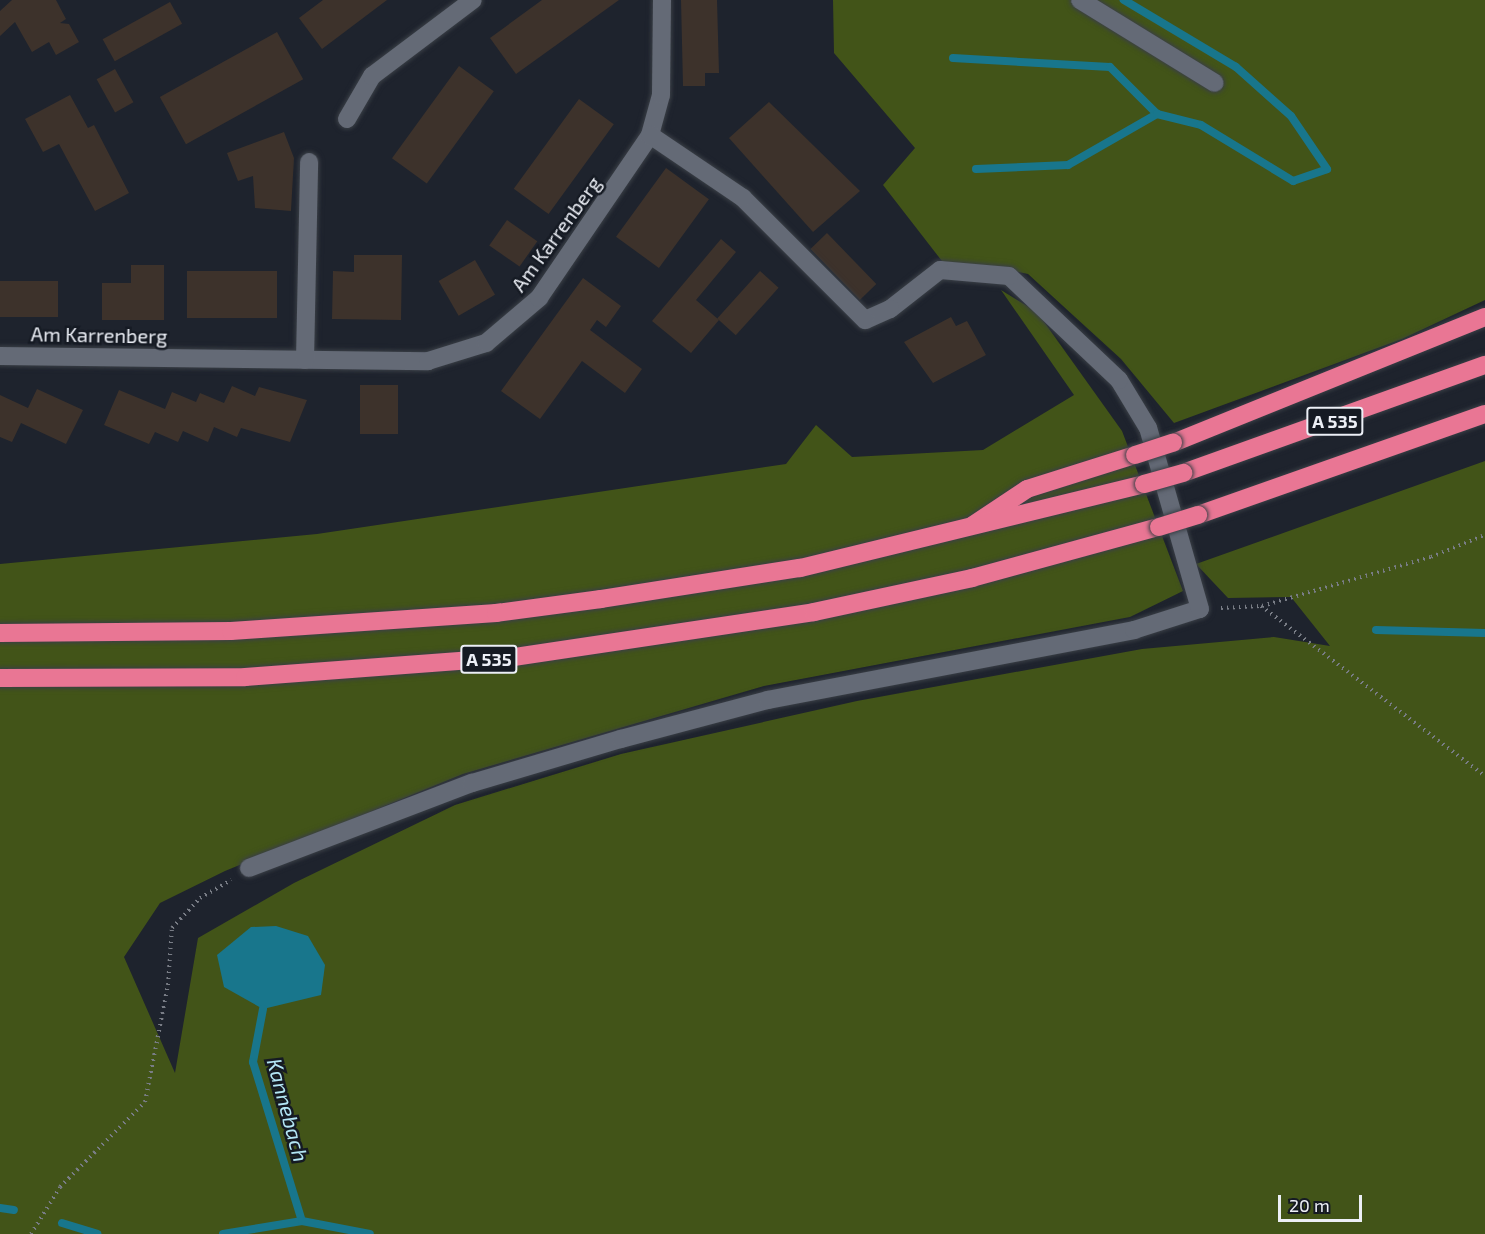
<!DOCTYPE html>
<html>
<head>
<meta charset="utf-8">
<style>
  body { margin:0 }
  #map { position:relative; width:1485px; height:1234px; overflow:hidden; background:#1e232d; font-family:"Exo 2",sans-serif }
  div>[style] { position:absolute }
  .forest>* { inset:0; background:#425418 }
  .water>* { inset:0; background:#18768c }
  .stream>* { height:8px; margin:-4px; padding:0 4px; transform-origin:4px; border-radius:4px; background:#18768c }
  .building>* { inset:0; background:#3d322b; transform-origin:0 0 }
  .path>* { height:4px; margin-top:-2px; transform-origin:0; background:repeating-linear-gradient(90deg,#797d86 0 1.5px,transparent 0 6px) }
  .roads { filter:drop-shadow(0 0 2px #3a3f46) drop-shadow(0 0 2px #3a3f46) }
  .minor>* { height:18px; margin:-9px; padding:0 9px; transform-origin:9px; border-radius:9px; background:#646a76 }
  .highway>* { height:18px; margin:-9px; padding:0 9px; transform-origin:9px; border-radius:9px; background:#e97694 }
  .bridges { filter:drop-shadow(0 0 2px #3a3f46) drop-shadow(0 0 2px #3a3f46) }
  .highway-bridge>* { height:18px; margin:-9px; padding:0 9px; transform-origin:9px; border-radius:9px; background:#e97694 }
  span { translate:-50% -50%; white-space:nowrap; text-align:center; line-height:1.15; -webkit-text-stroke:5px #151a23; paint-order:stroke }
  .shield-label span { padding:2px 4px; background:#151a23; border:2px solid; border-radius:4px; -webkit-text-stroke-width:0 }
  .shield-label { font-size:18px; color:#eceff6; font-weight:700 }
  .street-label { font-size:20px; color:#eceff6 }
  .water-label { font-size:21px; color:#b3e6f4; font-style:italic }
  .scale { position:absolute; left:1278px; top:1195px; width:84px; height:27px; box-sizing:border-box; border:3px solid #eceff6; border-top:0; padding-left:8px; font-size:18px; line-height:21px; white-space:nowrap; color:#eceff6; -webkit-text-stroke:4px #151a23; paint-order:stroke }
</style>
</head>
<body>
<div id="map">
  <div class="forest">
    <i style="clip-path:polygon(833px 0,1485px 0,1485px 300px,1402px 339px,1174px 423px,1121px 359px,1028px 274px,983px 265px,945px 265px,883px 185px,915px 148px,834px 53px)"></i>
    <i style="clip-path:polygon(1001px 290px,1037px 312px,1122px 431px,1183px 591px,1130px 617px,764px 686px,463px 774px,225px 871px,160px 903px,124px 957px,175px 1073px,198px 938px,294px 883px,455px 805px,621px 754px,857px 701px,1142px 649px,1274px 637px,1330px 646px,1291px 597px,1228px 598px,1196px 564px,1485px 461px,1485px 1234px,0 1234px,0 564px,317px 534px,786px 464px,816px 425px,852px 457px,983px 450px,1074px 395px)"></i>
  </div>
  <div class="water">
    <i style="clip-path:polygon(276px 926px,308px 936px,325px 965px,321px 995px,263px 1009px,224px 987px,217px 955px,251px 927px)"></i>
  </div>
  <div class="stream">
    <i style="left:953px;top:58px;width:157px;rotate:3.3deg"></i>
    <i style="left:1110px;top:67px;width:66px;rotate:45deg"></i>
    <i style="left:976px;top:169px;width:92px;rotate:-2.5deg"></i>
    <i style="left:1068px;top:165px;width:103px;rotate:-29.8deg"></i>
    <i style="left:1157px;top:114px;width:45px;rotate:14deg"></i>
    <i style="left:1201px;top:125px;width:108px;rotate:31.3deg"></i>
    <i style="left:1293px;top:181px;width:36px;rotate:-19deg"></i>
    <i style="left:1327px;top:169px;width:64px;rotate:-124.2deg"></i>
    <i style="left:1291px;top:116px;width:74px;rotate:-138.3deg"></i>
    <i style="left:1236px;top:67px;width:131px;rotate:-149.1deg"></i>
    <i style="left:1376px;top:630px;width:109px;rotate:1.6deg"></i>
    <i style="left:263px;top:1009px;width:54px;rotate:100.7deg"></i>
    <i style="left:253px;top:1062px;width:166px;rotate:72.9deg"></i>
    <i style="left:0;top:1208px;width:14px;rotate:8deg"></i>
    <i style="left:62px;top:1223px;width:37px;rotate:17deg"></i>
    <i style="left:223px;top:1234px;width:80px;rotate:-9.3deg"></i>
    <i style="left:302px;top:1221px;width:69px;rotate:10.8deg"></i>
  </div>
  <div class="building">
    <i style="clip-path:polygon(12px 0,56px 0,66px 19px,60px 23px,69px 24px,79px 42px,56px 55px,49px 42px,32px 52px,15px 22px,0 36px,0 11px)"></i>
    <i style="clip-path:polygon(323px 0,387px 0,322px 49px,299px 18px)"></i>
    <i style="clip-path:polygon(542px 0,619px 0,516px 74px,490px 38px)"></i>
    <i style="clip-path:polygon(681px 0,717px 0,719px 73px,705px 73px,705px 86px,683px 86px)"></i>
    <i style="left:170px;top:2px;width:25px;height:77px;rotate:61deg"></i>
    <i style="left:277px;top:32px;width:54px;height:134px;rotate:61deg"></i>
    <i style="left:459px;top:66px;width:43px;height:114px;rotate:36deg"></i>
    <i style="left:115px;top:69px;width:38px;height:21px;rotate:61deg"></i>
    <i style="clip-path:polygon(70px 95px,88px 128px,94px 125px,129px 193px,95px 211px,59px 144px,43px 152px,25px 119px)"></i>
    <i style="left:579px;top:99px;width:43px;height:111px;rotate:36deg"></i>
    <i style="clip-path:polygon(769px 102px,860px 191px,813px 232px,729px 138px)"></i>
    <i style="clip-path:polygon(284px 132px,294px 158px,291px 211px,255px 208px,253px 176px,238px 181px,227px 153px)"></i>
    <i style="left:666px;top:168px;width:53px;height:85px;rotate:36deg"></i>
    <i style="left:507px;top:220px;width:37px;height:31px;rotate:35deg"></i>
    <i style="left:827px;top:233px;width:71px;height:23px;rotate:46deg"></i>
    <i style="clip-path:polygon(721px 239px,736px 252px,696px 300px,719px 320px,691px 353px,652px 321px)"></i>
    <i style="clip-path:polygon(354px 255px,402px 255px,401px 320px,332px 319px,333px 271px,354px 272px)"></i>
    <i style="left:475px;top:260px;width:40px;height:42px;rotate:60deg"></i>
    <i style="clip-path:polygon(131px 265px,164px 265px,164px 320px,102px 320px,102px 283px,131px 283px)"></i>
    <i style="left:187px;top:271px;width:90px;height:47px"></i>
    <i style="left:760px;top:271px;width:25px;height:64px;rotate:42deg"></i>
    <i style="clip-path:polygon(583px 278px,621px 306px,606px 327px,597px 320px,590px 330px,642px 369px,625px 393px,582px 361px,540px 419px,501px 391px)"></i>
    <i style="left:0;top:281px;width:58px;height:36px"></i>
    <i style="clip-path:polygon(951px 317px,956px 326px,967px 321px,986px 355px,933px 383px,904px 342px)"></i>
    <i style="left:360px;top:385px;width:38px;height:49px"></i>
    <i style="clip-path:polygon(232px 386px,255px 396px,259px 387px,307px 400px,290px 442px,241px 428px,237px 437px,214px 427px,208px 442px,183px 431px,178px 442px,155px 432px,149px 444px,104px 425px,119px 390px,165px 409px,172px 392px,196px 402px,200px 393px,224px 403px)"></i>
    <i style="clip-path:polygon(37px 389px,83px 410px,66px 444px,21px 423px,12px 442px,0 437px,0 395px,28px 408px)"></i>
  </div>
  <div class="path">
    <i style="left:1262px;top:606px;width:176px;rotate:-16.2deg"></i>
    <i style="left:1431px;top:557px;width:58px;rotate:-22.2deg"></i>
    <i style="left:1221px;top:608px;width:40px;rotate:-2.9deg"></i>
    <i style="left:1261px;top:606px;width:281px;rotate:37.2deg"></i>
    <i style="left:31px;top:1234px;width:55px;rotate:-58.3deg"></i>
    <i style="left:60px;top:1187px;width:120px;rotate:-45deg"></i>
    <i style="left:145px;top:1102px;width:119px;rotate:-78.9deg"></i>
    <i style="left:168px;top:985px;width:57px;rotate:-86deg"></i>
    <i style="left:172px;top:928px;width:41px;rotate:-47deg"></i>
    <i style="left:200px;top:898px;width:36px;rotate:-30deg"></i>
  </div>
  <div class="roads">
    <div class="minor">
      <i style="left:1080px;top:0;width:158px;rotate:31.6deg"></i>
      <i style="left:347px;top:119px;width:50px;rotate:-59.8deg"></i>
      <i style="left:372px;top:76px;width:126px;rotate:-37deg"></i>
      <i style="left:0;top:356px;width:428px;rotate:0.7deg"></i>
      <i style="left:428px;top:361px;width:61px;rotate:-17.2deg"></i>
      <i style="left:486px;top:343px;width:70px;rotate:-40.3deg"></i>
      <i style="left:539px;top:298px;width:197px;rotate:-55.7deg"></i>
      <i style="left:650px;top:135px;width:41px;rotate:-74.6deg"></i>
      <i style="left:661px;top:95px;width:95px;rotate:-89.4deg"></i>
      <i style="left:305px;top:360px;width:198px;rotate:-88.8deg"></i>
      <i style="left:249px;top:868px;width:239px;rotate:-20.9deg"></i>
      <i style="left:472px;top:783px;width:155px;rotate:-16.5deg"></i>
      <i style="left:621px;top:739px;width:152px;rotate:-14.9deg"></i>
      <i style="left:768px;top:700px;width:373px;rotate:-10.8deg"></i>
      <i style="left:1134px;top:630px;width:69px;rotate:-17.7deg"></i>
      <i style="left:1200px;top:609px;width:188px;rotate:-106deg"></i>
      <i style="left:1148px;top:428px;width:56px;rotate:-121.1deg"></i>
      <i style="left:1119px;top:380px;width:151px;rotate:-136.6deg"></i>
      <i style="left:1009px;top:276px;width:69px;rotate:-175deg"></i>
      <i style="left:940px;top:270px;width:63px;rotate:142deg"></i>
      <i style="left:890px;top:309px;width:27px;rotate:156deg"></i>
      <i style="left:865px;top:320px;width:173px;rotate:-135deg"></i>
      <i style="left:743px;top:198px;width:112px;rotate:-145.9deg"></i>
    </div>
    <div class="highway">
      <i style="left:1173px;top:443px;width:336px;rotate:-22deg"></i>
      <i style="left:1183px;top:473px;width:321px;rotate:-19.7deg"></i>
      <i style="left:1198px;top:515px;width:304px;rotate:-19.4deg"></i>
      <i style="left:973px;top:525px;width:65px;rotate:-33.7deg"></i>
      <i style="left:1027px;top:489px;width:113px;rotate:-17.5deg"></i>
      <i style="left:0;top:633px;width:231px;rotate:-0.5deg"></i>
      <i style="left:231px;top:631px;width:266px;rotate:-3.9deg"></i>
      <i style="left:496px;top:613px;width:106px;rotate:-7.6deg"></i>
      <i style="left:601px;top:599px;width:201px;rotate:-8.9deg"></i>
      <i style="left:800px;top:568px;width:354px;rotate:-13.7deg"></i>
      <i style="left:0;top:678px;width:245px;rotate:-0.2deg"></i>
      <i style="left:245px;top:677px;width:270px;rotate:-4.3deg"></i>
      <i style="left:514px;top:657px;width:303px;rotate:-8.5deg"></i>
      <i style="left:814px;top:612px;width:162px;rotate:-12.1deg"></i>
      <i style="left:972px;top:578px;width:194px;rotate:-15.3deg"></i>
    </div>
  </div>
  <div class="bridges">
    <div class="highway-bridge">
      <i style="left:1135px;top:455px;width:40px;rotate:-18deg"></i>
      <i style="left:1144px;top:484px;width:41px;rotate:-15.8deg"></i>
      <i style="left:1159px;top:527px;width:41px;rotate:-17.1deg"></i>
    </div>
  </div>
  <div class="shield-label">
    <span style="left:1335px;top:421px">A 535</span>
    <span style="left:489px;top:659px">A 535</span>
  </div>
  <div class="street-label">
    <span style="left:556px;top:234px;rotate:-54deg">Am Karrenberg</span>
    <span style="left:99px;top:335px;rotate:1deg">Am Karrenberg</span>
  </div>
  <div class="water-label">
    <span style="left:288px;top:1110px;rotate:75deg">Kannebach</span>
  </div>
  <div class="scale">20 m</div>
</div>
</body>
</html>
